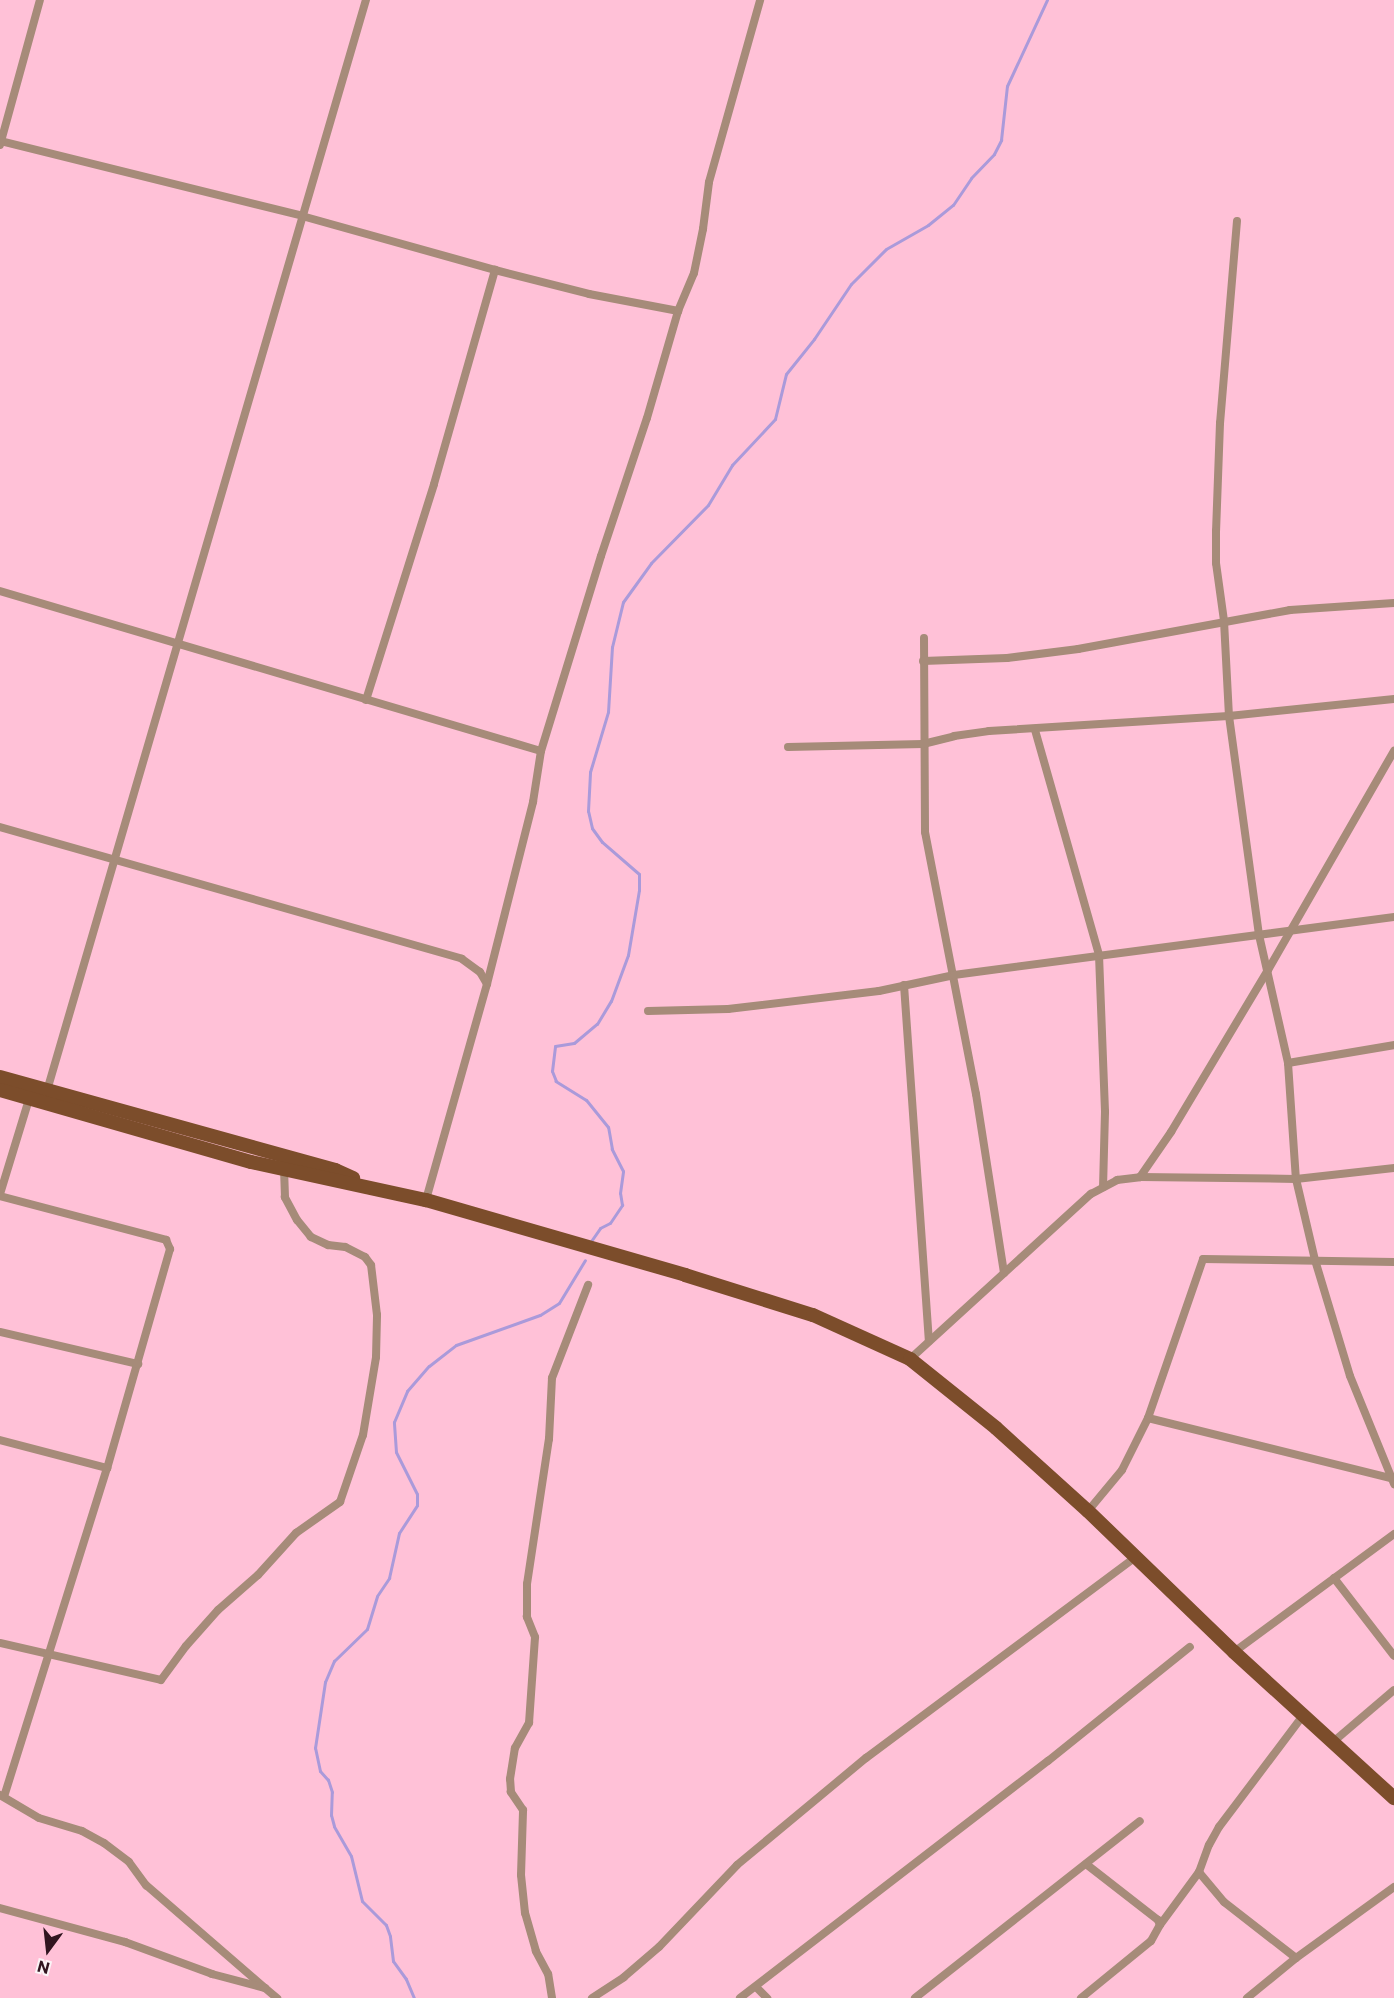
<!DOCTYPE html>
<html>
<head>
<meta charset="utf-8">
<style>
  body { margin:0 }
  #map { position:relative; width:1394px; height:1998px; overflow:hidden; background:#ffc1d7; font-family:Commissioner,sans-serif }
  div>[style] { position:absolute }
  .stream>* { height:3px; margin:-1.5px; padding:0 1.5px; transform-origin:1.5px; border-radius:1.5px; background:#aa9ada }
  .street>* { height:8px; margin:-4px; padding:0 4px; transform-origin:4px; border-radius:4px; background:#a68b79 }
  .primary>* { height:14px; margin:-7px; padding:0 7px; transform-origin:7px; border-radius:7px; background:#7c4d2b }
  span { translate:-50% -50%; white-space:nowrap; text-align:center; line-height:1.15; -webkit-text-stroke:5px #fbf3f6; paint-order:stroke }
  .north { position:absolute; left:18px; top:1920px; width:60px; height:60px; -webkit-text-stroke:4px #fbf3f6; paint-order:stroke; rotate:195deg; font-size:16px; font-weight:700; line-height:24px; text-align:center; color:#311520 }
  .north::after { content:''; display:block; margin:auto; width:21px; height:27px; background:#311520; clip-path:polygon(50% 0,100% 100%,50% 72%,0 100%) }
</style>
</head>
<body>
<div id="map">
  <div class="stream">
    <i style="left:589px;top:1244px;width:19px;rotate:-55deg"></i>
    <i style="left:600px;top:1228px;width:11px;rotate:-27deg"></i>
    <i style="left:610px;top:1223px;width:22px;rotate:-56deg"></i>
    <i style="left:622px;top:1205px;width:12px;rotate:-99deg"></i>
    <i style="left:620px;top:1193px;width:22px;rotate:-82deg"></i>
    <i style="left:623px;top:1171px;width:25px;rotate:-117deg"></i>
    <i style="left:612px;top:1149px;width:22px;rotate:-100deg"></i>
    <i style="left:608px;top:1127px;width:35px;rotate:-129deg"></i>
    <i style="left:586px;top:1100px;width:36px;rotate:-148deg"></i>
    <i style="left:556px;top:1081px;width:11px;rotate:-112deg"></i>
    <i style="left:552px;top:1071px;width:25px;rotate:-83deg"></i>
    <i style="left:555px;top:1046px;width:19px;rotate:-9deg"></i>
    <i style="left:574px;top:1043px;width:30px;rotate:-40deg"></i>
    <i style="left:597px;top:1024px;width:27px;rotate:-59deg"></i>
    <i style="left:611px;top:1001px;width:49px;rotate:-69.7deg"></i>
    <i style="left:628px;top:955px;width:66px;rotate:-80.4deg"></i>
    <i style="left:639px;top:890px;width:16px;rotate:-90deg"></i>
    <i style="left:639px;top:874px;width:49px;rotate:-139.1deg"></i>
    <i style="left:602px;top:842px;width:17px;rotate:-126deg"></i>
    <i style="left:592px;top:828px;width:17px;rotate:-103deg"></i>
    <i style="left:588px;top:811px;width:39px;rotate:-87deg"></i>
    <i style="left:590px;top:772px;width:63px;rotate:-73.3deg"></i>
    <i style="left:608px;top:712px;width:65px;rotate:-86.5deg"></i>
    <i style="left:612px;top:647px;width:46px;rotate:-76.3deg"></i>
    <i style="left:623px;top:602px;width:48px;rotate:-54.3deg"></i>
    <i style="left:651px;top:563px;width:81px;rotate:-45.5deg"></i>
    <i style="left:708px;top:505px;width:47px;rotate:-59deg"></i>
    <i style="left:732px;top:465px;width:63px;rotate:-46.9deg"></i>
    <i style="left:775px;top:419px;width:46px;rotate:-76.3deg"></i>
    <i style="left:786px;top:374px;width:45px;rotate:-51.3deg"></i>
    <i style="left:814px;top:339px;width:66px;rotate:-56.1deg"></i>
    <i style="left:851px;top:284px;width:49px;rotate:-45deg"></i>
    <i style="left:886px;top:249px;width:48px;rotate:-29.7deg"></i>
    <i style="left:928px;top:225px;width:32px;rotate:-39deg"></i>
    <i style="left:953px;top:205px;width:32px;rotate:-56deg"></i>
    <i style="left:971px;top:178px;width:33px;rotate:-46deg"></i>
    <i style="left:994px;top:154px;width:16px;rotate:-63deg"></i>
    <i style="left:1001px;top:140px;width:54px;rotate:-83.7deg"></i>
    <i style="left:1007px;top:86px;width:95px;rotate:-65.1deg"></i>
    <i style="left:414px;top:1998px;width:21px;rotate:-113deg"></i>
    <i style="left:406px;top:1979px;width:22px;rotate:-126deg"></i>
    <i style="left:393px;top:1961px;width:25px;rotate:-97deg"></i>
    <i style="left:390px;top:1936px;width:12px;rotate:-110deg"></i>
    <i style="left:386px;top:1925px;width:34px;rotate:-135deg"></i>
    <i style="left:362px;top:1901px;width:46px;rotate:-103.7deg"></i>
    <i style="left:351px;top:1856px;width:34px;rotate:-120deg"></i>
    <i style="left:334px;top:1826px;width:11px;rotate:-105deg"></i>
    <i style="left:331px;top:1815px;width:23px;rotate:-88deg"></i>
    <i style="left:332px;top:1792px;width:13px;rotate:-108deg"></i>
    <i style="left:328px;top:1780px;width:12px;rotate:-132deg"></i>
    <i style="left:320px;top:1771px;width:24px;rotate:-102deg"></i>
    <i style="left:315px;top:1748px;width:67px;rotate:-81.4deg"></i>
    <i style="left:325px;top:1682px;width:23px;rotate:-67deg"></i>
    <i style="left:334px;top:1661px;width:46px;rotate:-44.1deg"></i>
    <i style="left:367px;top:1629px;width:34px;rotate:-73deg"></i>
    <i style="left:377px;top:1596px;width:22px;rotate:-56deg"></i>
    <i style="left:389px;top:1578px;width:46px;rotate:-77.5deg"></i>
    <i style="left:399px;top:1533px;width:33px;rotate:-57deg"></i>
    <i style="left:417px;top:1505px;width:11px;rotate:-90deg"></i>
    <i style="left:417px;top:1494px;width:47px;rotate:-116.6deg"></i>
    <i style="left:396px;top:1452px;width:30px;rotate:-94deg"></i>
    <i style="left:394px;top:1422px;width:34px;rotate:-67deg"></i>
    <i style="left:407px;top:1391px;width:33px;rotate:-49deg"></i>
    <i style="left:429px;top:1366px;width:34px;rotate:-38deg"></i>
    <i style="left:456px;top:1345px;width:89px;rotate:-19.7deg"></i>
    <i style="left:540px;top:1315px;width:22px;rotate:-32deg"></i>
    <i style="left:559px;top:1303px;width:50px;rotate:-58.8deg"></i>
  </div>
  <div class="street">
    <i style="left:0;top:141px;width:311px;rotate:13.9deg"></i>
    <i style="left:302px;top:216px;width:200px;rotate:15.6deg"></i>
    <i style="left:495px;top:270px;width:97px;rotate:14.3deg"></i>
    <i style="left:589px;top:294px;width:91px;rotate:10.8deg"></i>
    <i style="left:0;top:145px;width:150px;rotate:-74.6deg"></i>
    <i style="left:1237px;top:221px;width:203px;rotate:94.8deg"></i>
    <i style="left:1220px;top:423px;width:108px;rotate:92.1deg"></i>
    <i style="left:1216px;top:531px;width:32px;rotate:90deg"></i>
    <i style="left:1216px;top:563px;width:59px;rotate:82.1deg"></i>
    <i style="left:1224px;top:621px;width:95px;rotate:87deg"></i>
    <i style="left:1229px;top:716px;width:221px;rotate:82.2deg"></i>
    <i style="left:1259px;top:935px;width:131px;rotate:77.2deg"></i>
    <i style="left:1288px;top:1063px;width:116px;rotate:86.1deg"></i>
    <i style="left:1296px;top:1179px;width:83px;rotate:76.8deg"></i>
    <i style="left:1315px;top:1260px;width:121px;rotate:73.2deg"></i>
    <i style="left:1350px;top:1376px;width:117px;rotate:67.8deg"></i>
    <i style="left:0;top:591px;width:564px;rotate:16.48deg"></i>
    <i style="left:924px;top:638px;width:194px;rotate:89.7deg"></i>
    <i style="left:925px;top:832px;width:267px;rotate:79deg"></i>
    <i style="left:976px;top:1094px;width:181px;rotate:81.1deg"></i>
    <i style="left:923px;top:661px;width:84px;rotate:-2deg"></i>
    <i style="left:1007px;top:658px;width:72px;rotate:-7.2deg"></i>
    <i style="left:1078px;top:649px;width:216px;rotate:-10.4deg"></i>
    <i style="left:1290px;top:610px;width:104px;rotate:-3.9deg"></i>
    <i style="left:366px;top:700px;width:226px;rotate:-72.5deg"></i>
    <i style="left:434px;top:484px;width:223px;rotate:-74.1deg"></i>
    <i style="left:1035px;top:730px;width:234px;rotate:74.1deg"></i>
    <i style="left:1099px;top:955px;width:157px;rotate:87.8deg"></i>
    <i style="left:1105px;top:1112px;width:75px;rotate:91.5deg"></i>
    <i style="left:788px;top:747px;width:135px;rotate:-1.3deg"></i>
    <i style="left:923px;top:744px;width:32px;rotate:-14deg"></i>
    <i style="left:954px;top:736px;width:35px;rotate:-8deg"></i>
    <i style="left:989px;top:731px;width:240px;rotate:-3.6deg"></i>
    <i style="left:1229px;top:716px;width:166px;rotate:-5.9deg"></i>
    <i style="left:0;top:827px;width:480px;rotate:15.9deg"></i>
    <i style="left:462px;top:959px;width:22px;rotate:36deg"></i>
    <i style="left:480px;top:972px;width:14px;rotate:60deg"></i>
    <i style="left:487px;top:984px;width:224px;rotate:105.8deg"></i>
    <i style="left:487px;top:984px;width:188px;rotate:-75.8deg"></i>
    <i style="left:533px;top:802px;width:52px;rotate:-81.1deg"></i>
    <i style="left:541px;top:751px;width:204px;rotate:-72.9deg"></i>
    <i style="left:601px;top:556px;width:145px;rotate:-71.6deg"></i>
    <i style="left:647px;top:418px;width:111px;rotate:-73.8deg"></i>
    <i style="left:678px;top:311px;width:41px;rotate:-67.2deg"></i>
    <i style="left:694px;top:273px;width:45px;rotate:-78.4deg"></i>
    <i style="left:703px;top:229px;width:47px;rotate:-82.7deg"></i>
    <i style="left:709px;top:182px;width:189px;rotate:-74.3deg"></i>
    <i style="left:904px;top:985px;width:357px;rotate:86deg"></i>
    <i style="left:648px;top:1011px;width:80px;rotate:-1.4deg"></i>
    <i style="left:728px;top:1009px;width:152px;rotate:-6.8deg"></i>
    <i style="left:879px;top:991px;width:77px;rotate:-12deg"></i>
    <i style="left:954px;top:975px;width:444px;rotate:-7.5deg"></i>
    <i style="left:1288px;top:1063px;width:108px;rotate:-9.6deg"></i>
    <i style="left:46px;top:1094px;width:1140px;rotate:-73.7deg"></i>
    <i style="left:1140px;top:1177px;width:55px;rotate:-55.4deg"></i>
    <i style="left:1171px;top:1132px;width:189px;rotate:-59.1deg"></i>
    <i style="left:1268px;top:970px;width:253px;rotate:-60.1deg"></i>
    <i style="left:0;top:1194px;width:102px;rotate:-73deg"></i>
    <i style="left:0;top:1196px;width:172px;rotate:14.8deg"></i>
    <i style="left:166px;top:1240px;width:10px;rotate:66deg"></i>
    <i style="left:170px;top:1249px;width:228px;rotate:106deg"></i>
    <i style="left:107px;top:1468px;width:344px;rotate:107.4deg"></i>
    <i style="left:0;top:1332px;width:142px;rotate:13.1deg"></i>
    <i style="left:910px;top:1359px;width:245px;rotate:-42.4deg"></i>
    <i style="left:1091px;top:1194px;width:30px;rotate:-28deg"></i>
    <i style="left:1117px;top:1180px;width:23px;rotate:-7deg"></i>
    <i style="left:1140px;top:1177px;width:156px;rotate:0.7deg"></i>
    <i style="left:1296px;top:1179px;width:99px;rotate:-6.4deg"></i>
    <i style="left:1148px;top:1418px;width:250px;rotate:13.9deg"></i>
    <i style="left:0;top:1440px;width:111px;rotate:14.7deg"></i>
    <i style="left:1088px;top:1511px;width:53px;rotate:-50.3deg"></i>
    <i style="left:1122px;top:1470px;width:58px;rotate:-63.4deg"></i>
    <i style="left:1148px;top:1418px;width:168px;rotate:-70.9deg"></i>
    <i style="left:1203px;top:1259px;width:191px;rotate:0.9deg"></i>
    <i style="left:1334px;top:1578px;width:98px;rotate:52.4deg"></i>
    <i style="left:0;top:1643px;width:165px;rotate:12.9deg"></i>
    <i style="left:161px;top:1680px;width:42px;rotate:-53.7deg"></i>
    <i style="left:186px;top:1646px;width:48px;rotate:-48.4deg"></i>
    <i style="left:218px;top:1610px;width:53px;rotate:-41.2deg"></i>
    <i style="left:258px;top:1575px;width:57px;rotate:-47.9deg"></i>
    <i style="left:296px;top:1533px;width:54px;rotate:-35.2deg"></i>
    <i style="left:340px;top:1502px;width:71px;rotate:-71.1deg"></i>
    <i style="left:363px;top:1435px;width:79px;rotate:-80.5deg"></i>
    <i style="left:376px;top:1357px;width:42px;rotate:-88.6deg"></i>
    <i style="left:377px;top:1315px;width:50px;rotate:-96.8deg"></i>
    <i style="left:371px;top:1265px;width:10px;rotate:-127deg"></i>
    <i style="left:365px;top:1257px;width:22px;rotate:-153deg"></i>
    <i style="left:345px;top:1247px;width:17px;rotate:-173deg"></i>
    <i style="left:328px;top:1245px;width:19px;rotate:-155deg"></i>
    <i style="left:311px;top:1237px;width:22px;rotate:-129deg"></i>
    <i style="left:297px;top:1220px;width:26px;rotate:-118deg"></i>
    <i style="left:285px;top:1197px;width:28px;rotate:-92deg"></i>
    <i style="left:1234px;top:1652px;width:199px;rotate:-36.4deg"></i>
    <i style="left:1333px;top:1742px;width:80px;rotate:-40.4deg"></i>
    <i style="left:0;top:1795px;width:45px;rotate:30.5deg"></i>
    <i style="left:39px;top:1818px;width:45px;rotate:16.8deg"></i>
    <i style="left:82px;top:1831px;width:25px;rotate:29deg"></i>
    <i style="left:104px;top:1843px;width:31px;rotate:37deg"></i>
    <i style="left:129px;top:1862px;width:29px;rotate:54deg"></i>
    <i style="left:146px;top:1885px;width:157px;rotate:40.9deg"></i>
    <i style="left:1086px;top:1864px;width:91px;rotate:37.9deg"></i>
    <i style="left:1158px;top:1920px;width:5px;rotate:68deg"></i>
    <i style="left:0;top:1908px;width:130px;rotate:15.2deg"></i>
    <i style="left:125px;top:1942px;width:93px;rotate:20.2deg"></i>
    <i style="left:212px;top:1974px;width:55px;rotate:14.8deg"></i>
    <i style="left:265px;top:1988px;width:16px;rotate:40deg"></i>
    <i style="left:1296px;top:1958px;width:91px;rotate:-142.1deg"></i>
    <i style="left:1224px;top:1902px;width:39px;rotate:-130deg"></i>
    <i style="left:1199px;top:1872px;width:29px;rotate:-70deg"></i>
    <i style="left:1209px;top:1845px;width:21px;rotate:-61deg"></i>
    <i style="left:1219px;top:1827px;width:141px;rotate:-53deg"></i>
    <i style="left:756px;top:1987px;width:16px;rotate:45deg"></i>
    <i style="left:552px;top:1998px;width:24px;rotate:-99deg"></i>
    <i style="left:548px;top:1974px;width:26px;rotate:-118deg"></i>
    <i style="left:536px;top:1951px;width:40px;rotate:-106deg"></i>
    <i style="left:525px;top:1913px;width:38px;rotate:-96deg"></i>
    <i style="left:521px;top:1875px;width:65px;rotate:-88.2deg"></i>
    <i style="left:523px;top:1810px;width:22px;rotate:-124deg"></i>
    <i style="left:511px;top:1792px;width:13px;rotate:-94deg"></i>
    <i style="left:510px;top:1779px;width:31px;rotate:-81deg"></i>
    <i style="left:515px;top:1748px;width:29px;rotate:-61deg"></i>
    <i style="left:529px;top:1723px;width:86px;rotate:-86deg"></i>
    <i style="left:535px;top:1637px;width:22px;rotate:-112deg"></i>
    <i style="left:527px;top:1617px;width:33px;rotate:-90deg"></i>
    <i style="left:527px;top:1584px;width:147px;rotate:-81.4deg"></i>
    <i style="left:549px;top:1439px;width:61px;rotate:-87.2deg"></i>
    <i style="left:552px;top:1378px;width:100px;rotate:-68.8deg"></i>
    <i style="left:592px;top:1998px;width:38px;rotate:-33deg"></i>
    <i style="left:624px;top:1977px;width:46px;rotate:-40.6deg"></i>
    <i style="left:659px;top:1947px;width:113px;rotate:-46.4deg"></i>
    <i style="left:737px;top:1865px;width:168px;rotate:-39.7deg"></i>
    <i style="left:866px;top:1758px;width:337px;rotate:-36.7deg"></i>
    <i style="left:740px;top:1998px;width:389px;rotate:-37.6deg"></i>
    <i style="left:1048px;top:1761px;width:182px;rotate:-38.8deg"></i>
    <i style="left:915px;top:1998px;width:286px;rotate:-38.2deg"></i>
    <i style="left:1081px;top:1998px;width:90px;rotate:-39.2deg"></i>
    <i style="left:1151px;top:1941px;width:18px;rotate:-61deg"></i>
    <i style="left:1160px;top:1925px;width:66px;rotate:-53.7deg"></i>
    <i style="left:1247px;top:1998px;width:63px;rotate:-39.2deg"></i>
    <i style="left:1296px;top:1958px;width:121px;rotate:-35.9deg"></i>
  </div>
  <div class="primary">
    <i style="left:0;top:1077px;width:348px;rotate:15.5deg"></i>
    <i style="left:335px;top:1170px;width:20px;rotate:24deg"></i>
    <i style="left:0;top:1090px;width:261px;rotate:16deg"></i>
    <i style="left:251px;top:1162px;width:179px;rotate:12.3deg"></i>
    <i style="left:426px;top:1200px;width:270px;rotate:16.1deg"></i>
    <i style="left:685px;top:1275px;width:134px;rotate:17.4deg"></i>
    <i style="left:813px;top:1315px;width:107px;rotate:24.4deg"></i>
    <i style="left:910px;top:1359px;width:110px;rotate:38.7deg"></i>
    <i style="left:996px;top:1428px;width:124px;rotate:42.1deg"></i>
    <i style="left:1088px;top:1511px;width:203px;rotate:44deg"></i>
    <i style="left:1234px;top:1652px;width:217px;rotate:42.4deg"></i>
  </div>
  <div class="north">N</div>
</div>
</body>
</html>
